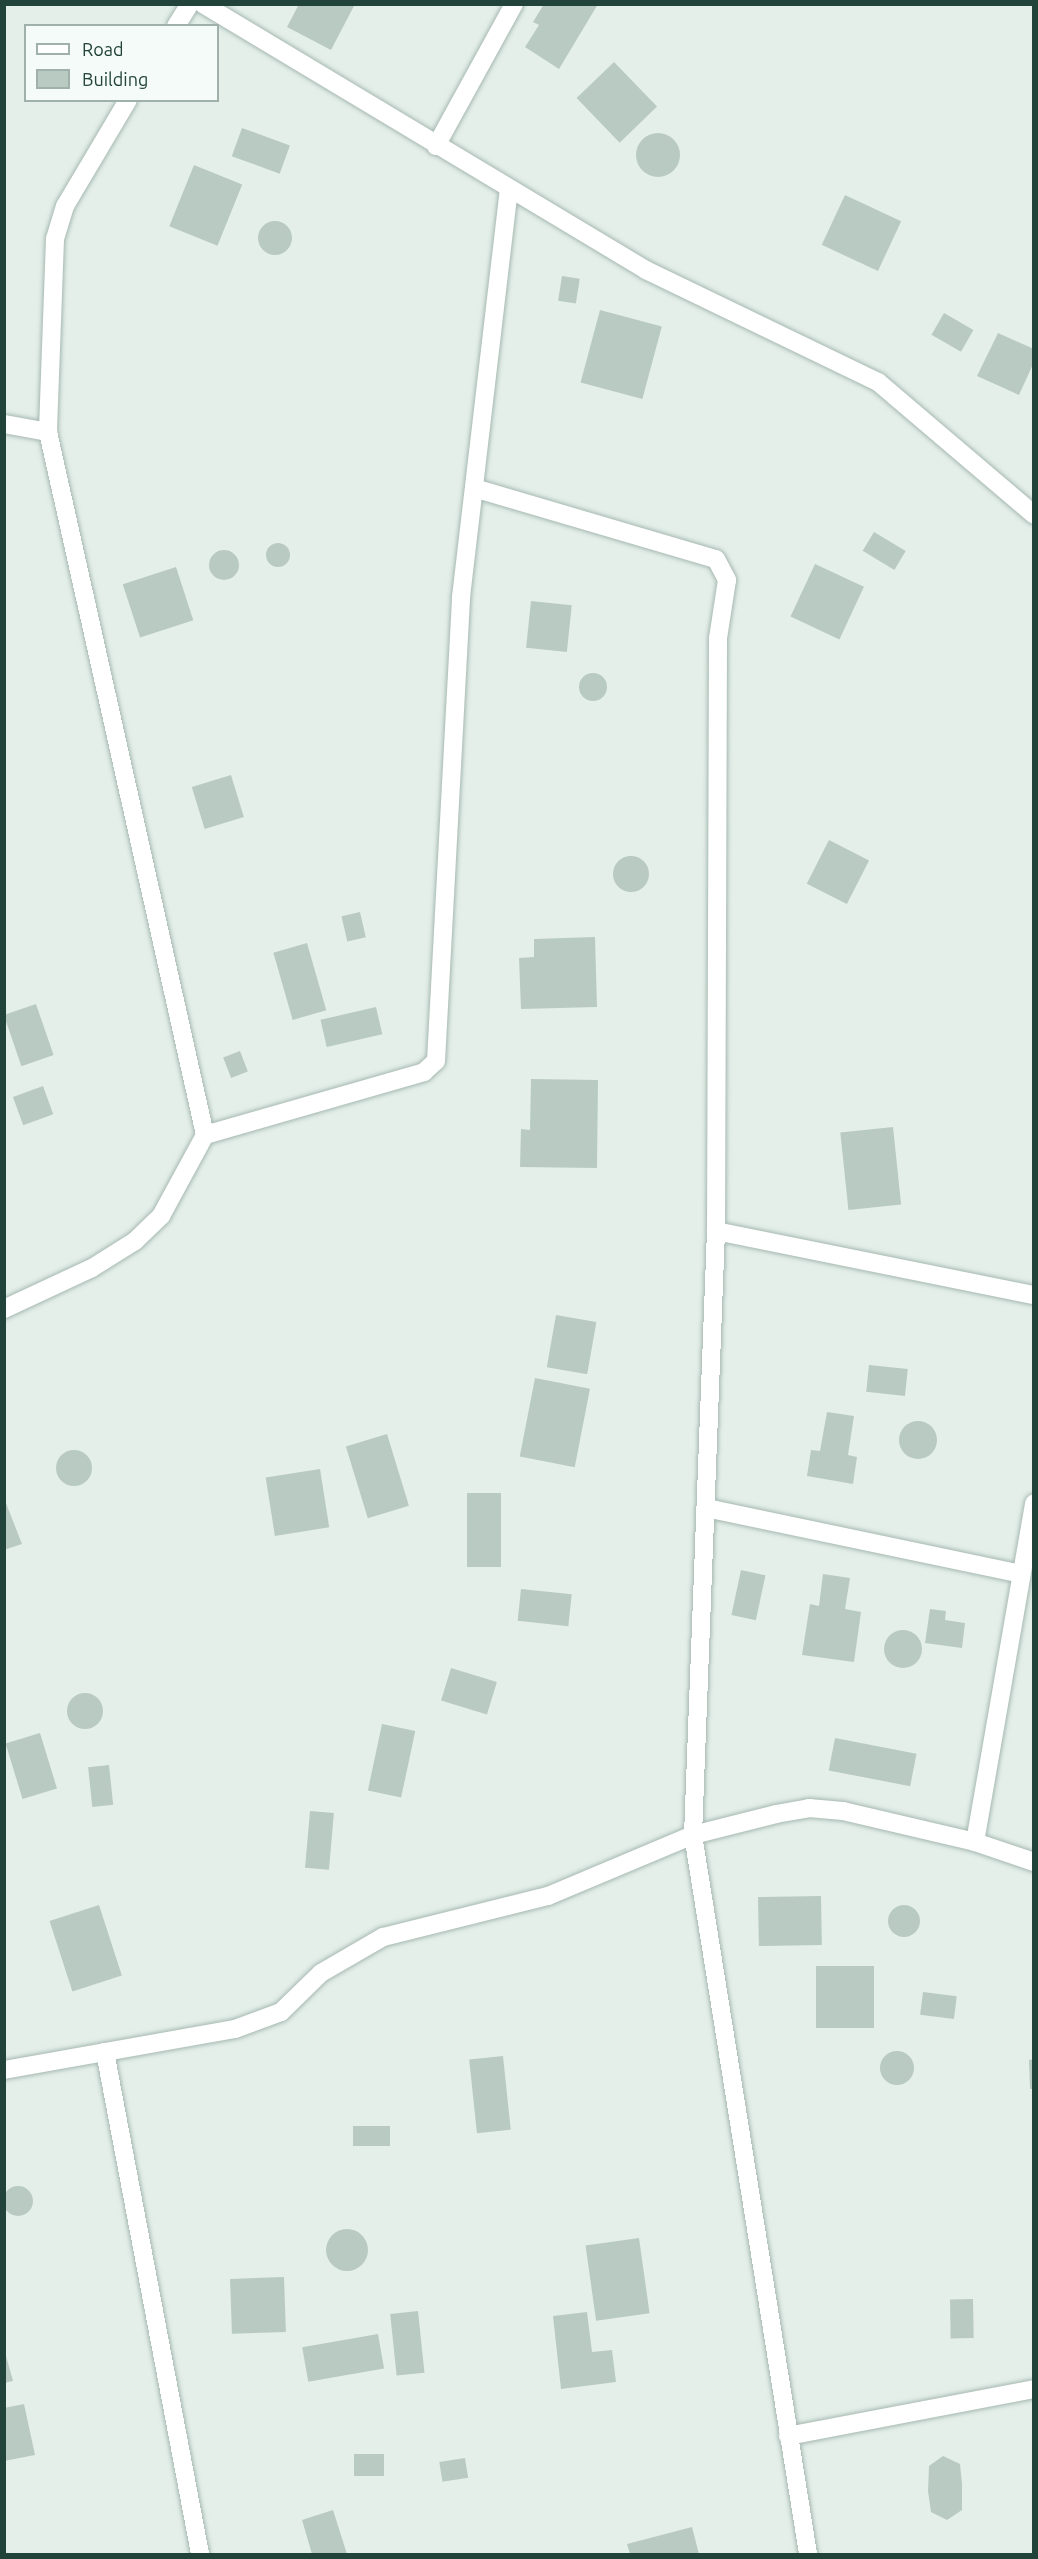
<!DOCTYPE html>
<html>
<head>
<meta charset="utf-8">
<style>
  body { margin:0 }
  #map { position:relative; width:1038px; height:2559px; overflow:hidden; background:#e4efea; font-family:Ubuntu,sans-serif }
  div>[style] { position:absolute }
  .building>* { inset:0; background:#b9cac3; transform-origin:0 0 }
  .round { border-radius:50% }
  .roads { filter:drop-shadow(0 0 2px #a6b8b1) drop-shadow(0 0 2px #a6b8b1) }
  .minor>* { height:18px; margin:-9px; padding:0 9px; transform-origin:9px; border-radius:9px; background:#fff }
  span { translate:-50% -50%; white-space:nowrap; text-align:center; line-height:1.15; -webkit-text-stroke:5px #f5fbf8; paint-order:stroke }
  .frame { position:absolute; inset:0; border:6px solid #214339; pointer-events:none }
  .legend { position:absolute; left:24px; top:24px; width:195px; height:78px; box-sizing:border-box; background:#f5fbf8; border:2px solid #a0b1ac; margin:0; padding:8px 10px; list-style:none; font-size:18px; color:#214339 }
  .legend li { display:flex; align-items:center; gap:12px; height:30px }
  .legend b { width:30px; border:2px solid #a0b1ac }
</style>
</head>
<body>
<div id="map">
  <div class="building">
    <i style="clip-path:polygon(299px 4px,355px 4px,331px 50px,287px 27px)"></i>
    <i style="clip-path:polygon(544px 4px,598px 4px,559px 69px,525px 47px,539px 25px,533px 22px)"></i>
    <i style="left:614px;top:62px;width:62px;height:52px;rotate:46deg"></i>
    <i style="left:242px;top:128px;width:51px;height:30px;rotate:20deg"></i>
    <i class="round" style="left:636px;top:133px;width:44px;height:44px"></i>
    <i style="left:194px;top:165px;width:52px;height:66px;rotate:22deg"></i>
    <i style="left:845px;top:195px;width:62px;height:55px;rotate:25deg"></i>
    <i class="round" style="left:258px;top:221px;width:34px;height:34px"></i>
    <i style="left:562px;top:276px;width:18px;height:25px;rotate:9deg"></i>
    <i style="left:600px;top:310px;width:64px;height:75px;rotate:15deg"></i>
    <i style="left:944px;top:313px;width:34px;height:25px;rotate:30deg"></i>
    <i style="clip-path:polygon(998px 333px,1034px 349px,1034px 362px,1019px 395px,977px 376px)"></i>
    <i style="left:874px;top:532px;width:37px;height:22px;rotate:31deg"></i>
    <i class="round" style="left:266px;top:543px;width:24px;height:24px"></i>
    <i class="round" style="left:209px;top:550px;width:30px;height:30px"></i>
    <i style="left:815px;top:564px;width:54px;height:58px;rotate:25deg"></i>
    <i style="left:176px;top:567px;width:56px;height:56px;rotate:72deg"></i>
    <i style="left:531px;top:601px;width:41px;height:47px;rotate:6deg"></i>
    <i class="round" style="left:579px;top:673px;width:28px;height:28px"></i>
    <i style="left:231px;top:775px;width:44px;height:41px;rotate:73deg"></i>
    <i style="left:829px;top:840px;width:45px;height:49px;rotate:27deg"></i>
    <i class="round" style="left:613px;top:856px;width:36px;height:36px"></i>
    <i style="left:360px;top:912px;width:26px;height:19px;rotate:77deg"></i>
    <i style="clip-path:polygon(595px 937px,597px 1007px,521px 1009px,519px 958px,534px 957px,534px 939px)"></i>
    <i style="left:307px;top:943px;width:70px;height:35px;rotate:74deg"></i>
    <i style="left:36px;top:1004px;width:54px;height:34px;rotate:71deg"></i>
    <i style="left:376px;top:1007px;width:28px;height:57px;rotate:77deg"></i>
    <i style="left:240px;top:1051px;width:22px;height:18px;rotate:69deg"></i>
    <i style="clip-path:polygon(531px 1079px,598px 1080px,597px 1168px,520px 1167px,521px 1129px,530px 1130px)"></i>
    <i style="left:43px;top:1086px;width:30px;height:32px;rotate:70deg"></i>
    <i style="left:893px;top:1127px;width:78px;height:53px;rotate:84deg"></i>
    <i style="left:556px;top:1315px;width:41px;height:53px;rotate:10deg"></i>
    <i style="left:869px;top:1365px;width:39px;height:27px;rotate:6deg"></i>
    <i style="left:535px;top:1378px;width:56px;height:80px;rotate:11deg"></i>
    <i style="clip-path:polygon(827px 1412px,854px 1416px,848px 1455px,857px 1457px,853px 1484px,807px 1476px,811px 1450px,820px 1451px)"></i>
    <i class="round" style="left:899px;top:1421px;width:38px;height:38px"></i>
    <i style="left:387px;top:1434px;width:75px;height:43px;rotate:73deg"></i>
    <i class="round" style="left:56px;top:1450px;width:36px;height:36px"></i>
    <i style="left:320px;top:1469px;width:59px;height:55px;rotate:81deg"></i>
    <i style="left:467px;top:1493px;width:34px;height:74px"></i>
    <i style="clip-path:polygon(4px 1498px,22px 1544px,4px 1550px)"></i>
    <i style="left:741px;top:1570px;width:25px;height:46px;rotate:12deg"></i>
    <i style="clip-path:polygon(823px 1574px,850px 1578px,845px 1609px,861px 1612px,854px 1662px,802px 1655px,810px 1604px,819px 1606px)"></i>
    <i style="left:521px;top:1589px;width:51px;height:32px;rotate:6deg"></i>
    <i style="clip-path:polygon(930px 1609px,946px 1611px,945px 1620px,965px 1623px,962px 1648px,925px 1643px)"></i>
    <i class="round" style="left:884px;top:1630px;width:38px;height:38px"></i>
    <i style="left:451px;top:1668px;width:48px;height:34px;rotate:17deg"></i>
    <i class="round" style="left:67px;top:1693px;width:36px;height:36px"></i>
    <i style="left:382px;top:1724px;width:34px;height:68px;rotate:12deg"></i>
    <i style="left:40px;top:1733px;width:58px;height:36px;rotate:73deg"></i>
    <i style="left:835px;top:1738px;width:83px;height:33px;rotate:11deg"></i>
    <i style="left:109px;top:1765px;width:40px;height:21px;rotate:84deg"></i>
    <i style="left:310px;top:1811px;width:24px;height:57px;rotate:5deg"></i>
    <i style="left:821px;top:1896px;width:49px;height:63px;rotate:89deg"></i>
    <i class="round" style="left:888px;top:1905px;width:32px;height:32px"></i>
    <i style="left:99px;top:1905px;width:74px;height:52px;rotate:72deg"></i>
    <i style="left:816px;top:1966px;width:58px;height:62px"></i>
    <i style="left:923px;top:1992px;width:34px;height:23px;rotate:7deg"></i>
    <i class="round" style="left:880px;top:2051px;width:34px;height:34px"></i>
    <i style="left:503px;top:2056px;width:74px;height:34px;rotate:84deg"></i>
    <i style="clip-path:polygon(1034px 2059px,1034px 2089px,1030px 2089px,1029px 2060px)"></i>
    <i style="left:353px;top:2126px;width:37px;height:20px"></i>
    <i class="round" style="left:3px;top:2186px;width:30px;height:30px"></i>
    <i class="round" style="left:326px;top:2229px;width:42px;height:42px"></i>
    <i style="left:639px;top:2238px;width:76px;height:54px;rotate:82deg"></i>
    <i style="left:284px;top:2277px;width:55px;height:54px;rotate:88deg"></i>
    <i style="left:973px;top:2299px;width:39px;height:23px;rotate:89deg"></i>
    <i style="left:418px;top:2311px;width:62px;height:28px;rotate:84deg"></i>
    <i style="clip-path:polygon(587px 2312px,592px 2352px,612px 2350px,616px 2382px,561px 2389px,553px 2316px)"></i>
    <i style="left:378px;top:2334px;width:35px;height:77px;rotate:80deg"></i>
    <i style="clip-path:polygon(4px 2349px,13px 2381px,4px 2383px)"></i>
    <i style="clip-path:polygon(24px 2404px,35px 2455px,4px 2461px,4px 2408px)"></i>
    <i style="left:384px;top:2454px;width:22px;height:30px;rotate:90deg"></i>
    <i style="clip-path:polygon(943px 2456px,960px 2464px,962px 2484px,962px 2510px,947px 2520px,931px 2512px,928px 2491px,929px 2466px)"></i>
    <i style="left:465px;top:2458px;width:20px;height:26px;rotate:81deg"></i>
    <i style="clip-path:polygon(333px 2510px,347px 2554px,312px 2554px,302px 2520px)"></i>
    <i style="clip-path:polygon(692px 2527px,699px 2554px,630px 2554px,627px 2544px)"></i>
  </div>
  <div class="roads">
    <div class="minor">
      <i style="left:203px;top:4px;width:517px;rotate:30.98deg"></i>
      <i style="left:646px;top:270px;width:258px;rotate:25.8deg"></i>
      <i style="left:878px;top:382px;width:205px;rotate:40.4deg"></i>
      <i style="left:176px;top:26px;width:26px;rotate:-58deg"></i>
      <i style="left:128px;top:100px;width:123px;rotate:120.7deg"></i>
      <i style="left:65px;top:206px;width:34px;rotate:107deg"></i>
      <i style="left:55px;top:239px;width:193px;rotate:92.1deg"></i>
      <i style="left:48px;top:432px;width:720px;rotate:77.41deg"></i>
      <i style="left:436px;top:146px;width:162px;rotate:-61.2deg"></i>
      <i style="left:4px;top:424px;width:45px;rotate:10.3deg"></i>
      <i style="left:474px;top:488px;width:252px;rotate:16.4deg"></i>
      <i style="left:716px;top:559px;width:24px;rotate:62deg"></i>
      <i style="left:727px;top:580px;width:59px;rotate:98.8deg"></i>
      <i style="left:718px;top:638px;width:593px;rotate:90.19deg"></i>
      <i style="left:716px;top:1231px;width:604px;rotate:92.18deg"></i>
      <i style="left:693px;top:1835px;width:728px;rotate:80.91deg"></i>
      <i style="left:716px;top:1231px;width:324px;rotate:11.4deg"></i>
      <i style="left:4px;top:1309px;width:97px;rotate:-25deg"></i>
      <i style="left:92px;top:1268px;width:51px;rotate:-32.1deg"></i>
      <i style="left:135px;top:1241px;width:36px;rotate:-44deg"></i>
      <i style="left:161px;top:1216px;width:92px;rotate:-61.5deg"></i>
      <i style="left:205px;top:1135px;width:228px;rotate:-16deg"></i>
      <i style="left:424px;top:1072px;width:16px;rotate:-43deg"></i>
      <i style="left:436px;top:1061px;width:465px;rotate:-86.9deg"></i>
      <i style="left:461px;top:597px;width:410px;rotate:-83.3deg"></i>
      <i style="left:706px;top:1508px;width:322px;rotate:11.8deg"></i>
      <i style="left:975px;top:1842px;width:344px;rotate:-80.1deg"></i>
      <i style="left:105px;top:2052px;width:511px;rotate:79.28deg"></i>
      <i style="left:4px;top:2070px;width:235px;rotate:-10.1deg"></i>
      <i style="left:235px;top:2029px;width:49px;rotate:-20.3deg"></i>
      <i style="left:281px;top:2012px;width:56px;rotate:-44.3deg"></i>
      <i style="left:321px;top:1973px;width:72px;rotate:-30.1deg"></i>
      <i style="left:383px;top:1937px;width:170px;rotate:-14deg"></i>
      <i style="left:548px;top:1896px;width:157px;rotate:-22.8deg"></i>
      <i style="left:693px;top:1835px;width:86px;rotate:-14.2deg"></i>
      <i style="left:776px;top:1814px;width:34px;rotate:-10deg"></i>
      <i style="left:809px;top:1808px;width:34px;rotate:5deg"></i>
      <i style="left:843px;top:1811px;width:136px;rotate:13.2deg"></i>
      <i style="left:975px;top:1842px;width:62px;rotate:18.7deg"></i>
      <i style="left:788px;top:2436px;width:250px;rotate:-10.8deg"></i>
    </div>
  </div>
  <div class="frame"></div>
  <ul class="legend">
  <li><b style="height:8px;background:#fff"></b>Road</li>
  <li><b style="height:16px;background:#b9cac3"></b>Building</li>
  </ul>
</div>
</body>
</html>
